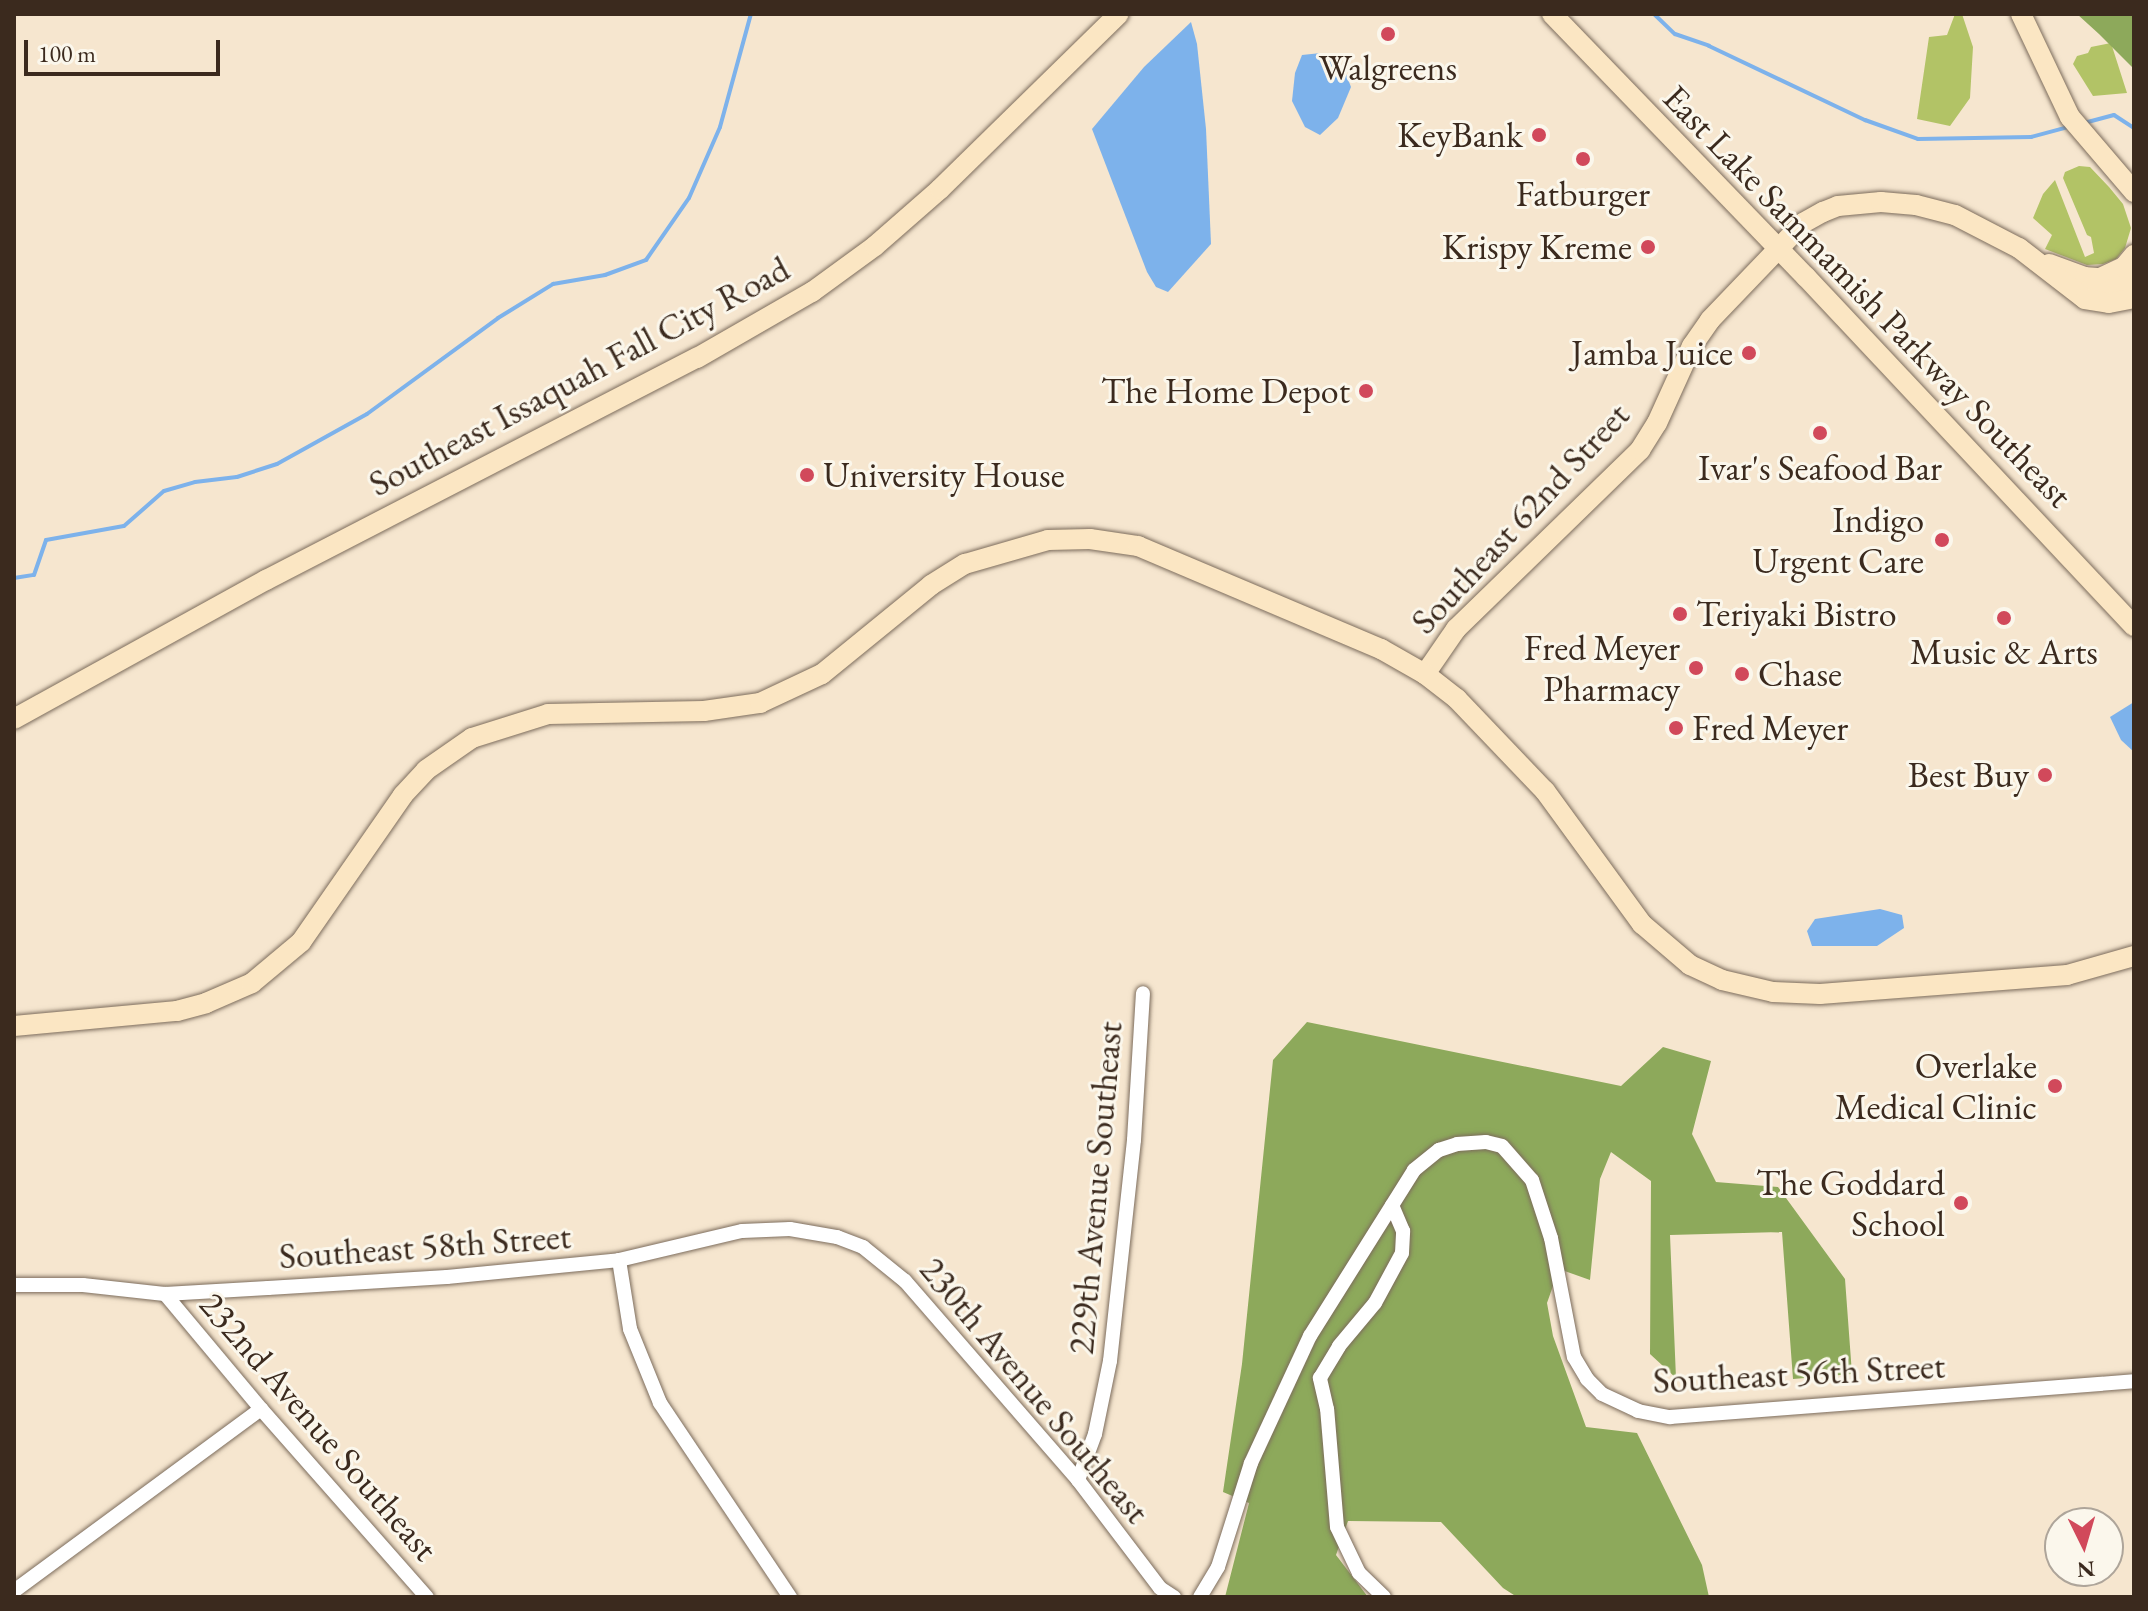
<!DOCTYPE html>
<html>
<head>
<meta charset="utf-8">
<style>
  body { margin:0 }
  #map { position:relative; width:2148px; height:1611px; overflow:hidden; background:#f6e6cf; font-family:"EB Garamond",serif }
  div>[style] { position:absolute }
  .green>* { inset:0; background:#b2c366 }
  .forest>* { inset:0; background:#8da95b }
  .water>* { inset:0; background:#7db2eb }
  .stream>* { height:4px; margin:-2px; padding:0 2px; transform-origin:2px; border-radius:2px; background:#7db2eb }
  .roads { filter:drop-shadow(0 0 2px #7c6c5c) drop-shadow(0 0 2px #7c6c5c) }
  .street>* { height:14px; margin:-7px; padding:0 7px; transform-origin:7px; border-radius:7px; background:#fff }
  .secondary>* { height:20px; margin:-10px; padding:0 10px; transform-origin:10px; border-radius:10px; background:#fbe6c3 }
  .dots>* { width:22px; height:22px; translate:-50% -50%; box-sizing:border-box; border:4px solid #fbf7ec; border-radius:50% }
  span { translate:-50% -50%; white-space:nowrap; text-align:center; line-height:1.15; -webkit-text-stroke:6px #fbf7ec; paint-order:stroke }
  .poi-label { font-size:36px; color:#3b2a1e }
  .right { translate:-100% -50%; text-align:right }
  .left { translate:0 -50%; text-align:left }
  .street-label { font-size:36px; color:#3b2a1e }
  .frame { position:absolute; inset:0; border:16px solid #3b2a1e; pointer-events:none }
  .north { position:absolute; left:2044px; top:1507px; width:80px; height:80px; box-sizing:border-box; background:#fbf7ec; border:2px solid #aea59a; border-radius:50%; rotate:175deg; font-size:22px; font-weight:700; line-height:32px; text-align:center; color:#3b2a1e }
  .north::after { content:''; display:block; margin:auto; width:28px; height:36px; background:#d1495b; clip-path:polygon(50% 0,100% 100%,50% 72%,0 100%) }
  .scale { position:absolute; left:24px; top:40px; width:196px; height:36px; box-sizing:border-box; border:4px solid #3b2a1e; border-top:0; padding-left:10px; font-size:24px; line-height:28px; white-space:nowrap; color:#3b2a1e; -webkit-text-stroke:6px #fbf7ec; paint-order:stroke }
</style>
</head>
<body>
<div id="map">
  <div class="green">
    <i style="clip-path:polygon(1955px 14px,1962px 14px,1973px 47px,1970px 98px,1950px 126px,1917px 119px,1929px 37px,1947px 35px)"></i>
    <i style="clip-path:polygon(2111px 43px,2127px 93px,2093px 96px,2073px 64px,2077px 56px,2088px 53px,2091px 47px)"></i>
    <i style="clip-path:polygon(2079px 166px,2090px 167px,2109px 187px,2123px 204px,2131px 228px,2125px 248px,2116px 259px,2103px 264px,2087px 265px,2045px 249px,2052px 235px,2033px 218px,2043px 194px,2055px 180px,2085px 257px,2094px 253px,2091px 237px,2087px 235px,2063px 178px,2065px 172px)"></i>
  </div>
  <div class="forest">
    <i style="clip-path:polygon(2077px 14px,2134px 14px,2134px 69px,2099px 34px)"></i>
    <i style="clip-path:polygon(1307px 1022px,1621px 1086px,1663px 1047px,1711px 1061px,1692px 1134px,1716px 1182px,1778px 1187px,1845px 1279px,1852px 1374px,1793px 1379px,1782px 1232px,1670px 1235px,1676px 1378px,1650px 1354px,1651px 1181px,1611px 1152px,1600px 1179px,1590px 1280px,1559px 1269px,1547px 1303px,1553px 1336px,1586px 1427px,1637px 1433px,1702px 1565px,1709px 1597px,1517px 1597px,1503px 1588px,1441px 1522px,1348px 1521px,1336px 1555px,1368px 1597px,1225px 1597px,1249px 1503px,1223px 1492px,1242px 1364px,1273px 1060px)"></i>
  </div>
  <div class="water">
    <i style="clip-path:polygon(1191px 22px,1197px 44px,1206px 129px,1211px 244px,1168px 292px,1156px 287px,1147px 272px,1092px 129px,1144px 67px)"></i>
    <i style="clip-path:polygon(1321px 53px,1346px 74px,1351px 87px,1338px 118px,1320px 135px,1305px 127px,1292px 101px,1295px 73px,1302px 55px)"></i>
    <i style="clip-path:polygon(2134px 702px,2134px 752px,2121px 740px,2110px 717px)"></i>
    <i style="clip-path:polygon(1880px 909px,1902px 915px,1904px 928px,1877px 946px,1812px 946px,1807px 931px,1815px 919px)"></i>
  </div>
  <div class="stream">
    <i style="left:1654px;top:14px;width:29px;rotate:44deg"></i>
    <i style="left:1675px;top:34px;width:36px;rotate:19deg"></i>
    <i style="left:1709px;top:46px;width:173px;rotate:25.4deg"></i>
    <i style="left:1865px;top:120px;width:56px;rotate:19.7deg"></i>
    <i style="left:1918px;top:139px;width:113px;rotate:-1deg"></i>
    <i style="left:2031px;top:137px;width:38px;rotate:-15deg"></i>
    <i style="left:2084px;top:123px;width:31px;rotate:-15deg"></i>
    <i style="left:2114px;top:115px;width:24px;rotate:33deg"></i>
    <i style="left:14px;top:578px;width:20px;rotate:-9deg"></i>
    <i style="left:34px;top:575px;width:37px;rotate:-71deg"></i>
    <i style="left:46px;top:540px;width:79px;rotate:-10.2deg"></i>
    <i style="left:124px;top:526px;width:53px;rotate:-41.2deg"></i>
    <i style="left:164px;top:491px;width:32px;rotate:-16deg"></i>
    <i style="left:195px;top:482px;width:42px;rotate:-6.8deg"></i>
    <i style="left:237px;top:477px;width:42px;rotate:-18deg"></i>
    <i style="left:277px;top:464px;width:103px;rotate:-29.1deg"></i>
    <i style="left:367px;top:414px;width:162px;rotate:-36.2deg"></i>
    <i style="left:498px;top:318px;width:65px;rotate:-31.7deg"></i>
    <i style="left:553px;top:284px;width:53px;rotate:-9.8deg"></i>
    <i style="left:605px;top:275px;width:44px;rotate:-20.1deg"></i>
    <i style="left:646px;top:260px;width:75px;rotate:-55.3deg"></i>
    <i style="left:689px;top:198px;width:77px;rotate:-66.4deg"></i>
    <i style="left:720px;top:127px;width:117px;rotate:-74.7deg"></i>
  </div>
  <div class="roads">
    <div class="street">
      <i style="left:619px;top:1260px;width:70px;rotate:80.9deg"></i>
      <i style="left:630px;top:1329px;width:80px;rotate:67.9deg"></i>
      <i style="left:660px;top:1403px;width:234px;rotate:56.2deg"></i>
      <i style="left:14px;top:1285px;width:69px"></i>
      <i style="left:83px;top:1285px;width:82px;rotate:6.3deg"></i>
      <i style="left:165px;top:1294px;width:103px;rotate:-3.3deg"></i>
      <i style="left:268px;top:1288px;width:179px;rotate:-3.5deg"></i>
      <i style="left:447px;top:1277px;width:173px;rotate:-5.6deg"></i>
      <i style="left:619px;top:1260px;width:126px;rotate:-13.3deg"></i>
      <i style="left:742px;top:1231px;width:48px;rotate:-2.4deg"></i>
      <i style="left:790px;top:1229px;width:48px;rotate:9.7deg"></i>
      <i style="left:837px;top:1237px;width:28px;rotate:21deg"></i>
      <i style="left:863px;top:1247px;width:54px;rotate:39deg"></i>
      <i style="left:905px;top:1281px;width:264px;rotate:49deg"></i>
      <i style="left:1078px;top:1480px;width:136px;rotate:52.8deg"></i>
      <i style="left:1160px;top:1588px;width:17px;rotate:33deg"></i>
      <i style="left:165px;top:1294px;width:150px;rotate:50.1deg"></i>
      <i style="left:261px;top:1409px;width:251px;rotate:48.6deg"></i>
      <i style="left:1078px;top:1480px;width:49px;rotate:-69.7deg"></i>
      <i style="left:1095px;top:1434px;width:75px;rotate:-78.4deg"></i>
      <i style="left:1110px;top:1361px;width:222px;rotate:-83.8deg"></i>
      <i style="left:1134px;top:1140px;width:147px;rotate:-86.5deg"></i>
      <i style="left:14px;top:1591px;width:307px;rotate:-36.4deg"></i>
      <i style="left:1200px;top:1597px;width:35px;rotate:-59deg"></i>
      <i style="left:1218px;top:1567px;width:109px;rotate:-72.4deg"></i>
      <i style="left:1251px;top:1463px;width:140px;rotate:-65.1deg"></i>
      <i style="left:1310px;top:1336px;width:196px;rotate:-57.9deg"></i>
      <i style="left:1414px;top:1170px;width:32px;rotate:-39deg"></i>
      <i style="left:1439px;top:1150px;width:19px;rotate:-18deg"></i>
      <i style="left:1457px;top:1144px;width:29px;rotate:-4deg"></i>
      <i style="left:1486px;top:1142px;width:16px;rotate:14deg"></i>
      <i style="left:1502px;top:1146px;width:45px;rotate:48.6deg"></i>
      <i style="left:1532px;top:1180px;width:61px;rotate:71.9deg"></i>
      <i style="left:1551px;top:1238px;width:121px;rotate:79.1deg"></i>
      <i style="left:1574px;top:1357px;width:26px;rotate:59deg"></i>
      <i style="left:1587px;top:1379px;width:21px;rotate:45deg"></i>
      <i style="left:1602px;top:1394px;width:40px;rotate:25deg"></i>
      <i style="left:1638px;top:1411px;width:33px;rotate:11deg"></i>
      <i style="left:1670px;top:1417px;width:465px;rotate:-4.4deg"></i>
      <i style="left:1384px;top:1597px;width:35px;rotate:-136deg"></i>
      <i style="left:1359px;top:1573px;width:51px;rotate:-115.6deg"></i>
      <i style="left:1337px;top:1527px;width:118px;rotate:-94.8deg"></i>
      <i style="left:1327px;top:1409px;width:32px;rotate:-103deg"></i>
      <i style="left:1320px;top:1378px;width:37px;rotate:-59deg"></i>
      <i style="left:1339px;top:1346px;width:56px;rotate:-50.1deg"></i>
      <i style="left:1375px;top:1303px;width:57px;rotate:-61.6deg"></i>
      <i style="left:1402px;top:1253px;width:22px;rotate:-87deg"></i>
      <i style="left:1403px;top:1231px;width:28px;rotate:-113deg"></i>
    </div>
    <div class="secondary">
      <i style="left:1552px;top:14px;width:366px;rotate:46deg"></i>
      <i style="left:1806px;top:277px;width:479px;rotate:46.8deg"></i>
      <i style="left:2021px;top:14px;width:114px;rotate:64.6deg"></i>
      <i style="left:2070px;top:117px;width:99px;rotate:49.5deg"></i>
      <i style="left:2049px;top:264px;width:37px;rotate:20deg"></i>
      <i style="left:2084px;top:277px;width:16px;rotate:4deg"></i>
      <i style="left:2100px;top:278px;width:26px;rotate:-25deg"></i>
      <i style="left:2124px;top:267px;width:16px;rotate:-50deg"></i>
      <i style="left:2089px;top:289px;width:23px"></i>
      <i style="left:2112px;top:289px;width:23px;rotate:-18deg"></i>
      <i style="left:1425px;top:674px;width:55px;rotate:-55.4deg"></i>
      <i style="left:1456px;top:629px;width:257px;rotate:-44.2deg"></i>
      <i style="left:1640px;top:450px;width:32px;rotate:-58deg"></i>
      <i style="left:1657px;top:423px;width:85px;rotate:-65.6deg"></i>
      <i style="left:1692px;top:346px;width:32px;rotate:-55deg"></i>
      <i style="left:1710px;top:320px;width:134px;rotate:-46.2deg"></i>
      <i style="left:1803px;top:223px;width:23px;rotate:-29deg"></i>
      <i style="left:1823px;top:212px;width:16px;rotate:-22deg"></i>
      <i style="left:1838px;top:206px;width:43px;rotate:-5.3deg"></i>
      <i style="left:1881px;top:202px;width:35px;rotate:5deg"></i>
      <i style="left:1916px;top:205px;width:40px;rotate:14.4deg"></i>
      <i style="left:1955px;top:215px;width:72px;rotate:27.3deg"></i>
      <i style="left:2019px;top:248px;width:83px;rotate:37.7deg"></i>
      <i style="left:2085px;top:299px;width:24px;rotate:9deg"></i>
      <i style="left:2109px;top:303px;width:25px;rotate:-11deg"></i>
      <i style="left:14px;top:719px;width:288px;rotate:-28.9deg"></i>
      <i style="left:266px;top:580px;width:485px;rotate:-27.3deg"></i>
      <i style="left:697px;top:358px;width:133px;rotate:-29.9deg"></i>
      <i style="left:812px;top:292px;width:78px;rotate:-36.1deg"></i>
      <i style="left:875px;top:246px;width:86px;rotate:-41.2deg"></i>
      <i style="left:940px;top:189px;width:250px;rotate:-44.4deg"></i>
      <i style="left:14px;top:1026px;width:164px;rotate:-5.3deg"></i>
      <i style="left:177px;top:1011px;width:30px;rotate:-15deg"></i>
      <i style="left:206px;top:1003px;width:50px;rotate:-23.5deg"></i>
      <i style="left:252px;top:983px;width:64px;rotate:-39.9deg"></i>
      <i style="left:301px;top:942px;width:179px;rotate:-55.2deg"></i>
      <i style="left:403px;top:795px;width:34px;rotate:-47deg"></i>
      <i style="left:426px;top:770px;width:56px;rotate:-34.8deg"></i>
      <i style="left:472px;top:738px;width:80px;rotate:-17.5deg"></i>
      <i style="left:548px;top:714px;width:156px;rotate:-1.1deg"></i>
      <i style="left:704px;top:711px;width:57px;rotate:-8.1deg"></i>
      <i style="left:760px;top:703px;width:68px;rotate:-25.1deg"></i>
      <i style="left:822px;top:674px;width:141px;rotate:-39.2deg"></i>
      <i style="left:931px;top:585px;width:40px;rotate:-32deg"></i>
      <i style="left:965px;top:564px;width:86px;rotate:-16.1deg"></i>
      <i style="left:1048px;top:540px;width:42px;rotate:-1.4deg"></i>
      <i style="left:1090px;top:539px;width:49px;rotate:8.3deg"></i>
      <i style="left:1138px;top:546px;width:264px;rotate:23deg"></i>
      <i style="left:1381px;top:649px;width:51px;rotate:29.6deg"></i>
      <i style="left:1425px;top:674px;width:41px;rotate:38deg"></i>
      <i style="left:1457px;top:699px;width:127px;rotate:46.3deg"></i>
      <i style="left:1545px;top:791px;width:165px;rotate:53.9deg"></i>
      <i style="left:1642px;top:924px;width:63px;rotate:40.5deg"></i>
      <i style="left:1690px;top:965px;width:35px;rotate:25deg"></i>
      <i style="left:1722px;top:980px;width:52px;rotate:13.2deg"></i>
      <i style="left:1773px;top:992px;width:47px;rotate:2.4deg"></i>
      <i style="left:1820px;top:994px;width:248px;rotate:-4.4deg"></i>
      <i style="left:2067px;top:975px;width:70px;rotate:-15.8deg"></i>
    </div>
  </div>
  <div class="dots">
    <i style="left:1388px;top:34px;background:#d1495b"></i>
    <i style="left:1539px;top:135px;background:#d1495b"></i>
    <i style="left:1583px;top:159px;background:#d1495b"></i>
    <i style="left:1648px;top:247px;background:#d1495b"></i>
    <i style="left:1749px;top:353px;background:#d1495b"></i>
    <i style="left:1366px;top:391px;background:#d1495b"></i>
    <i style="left:1820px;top:433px;background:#d1495b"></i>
    <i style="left:807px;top:475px;background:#d1495b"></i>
    <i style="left:1942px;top:540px;background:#d1495b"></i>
    <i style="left:1680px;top:614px;background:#d1495b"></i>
    <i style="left:2004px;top:618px;background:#d1495b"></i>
    <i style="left:1696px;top:668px;background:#d1495b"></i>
    <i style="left:1742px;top:674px;background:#d1495b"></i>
    <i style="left:1676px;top:728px;background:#d1495b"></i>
    <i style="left:2045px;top:775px;background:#d1495b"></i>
    <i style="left:2055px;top:1086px;background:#d1495b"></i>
    <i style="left:1961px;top:1203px;background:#d1495b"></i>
  </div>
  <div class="poi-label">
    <span style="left:1388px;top:68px">Walgreens</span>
    <span class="right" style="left:1523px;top:135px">KeyBank</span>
    <span style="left:1583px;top:194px">Fatburger</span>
    <span class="right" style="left:1632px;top:247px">Krispy Kreme</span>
    <span class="right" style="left:1733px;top:353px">Jamba Juice</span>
    <span class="right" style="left:1350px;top:391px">The Home Depot</span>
    <span style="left:1820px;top:468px">Ivar's Seafood Bar</span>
    <span class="left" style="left:823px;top:475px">University House</span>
    <span class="right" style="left:1924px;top:540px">Indigo<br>Urgent Care</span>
    <span class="left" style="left:1696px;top:614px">Teriyaki Bistro</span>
    <span class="right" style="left:1680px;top:668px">Fred Meyer<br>Pharmacy</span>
    <span style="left:2004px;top:652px">Music &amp; Arts</span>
    <span class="left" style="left:1758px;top:674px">Chase</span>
    <span class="left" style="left:1692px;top:728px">Fred Meyer</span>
    <span class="right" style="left:2029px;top:775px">Best Buy</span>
    <span class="right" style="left:2037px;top:1086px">Overlake<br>Medical Clinic</span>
    <span class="right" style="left:1945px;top:1203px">The Goddard<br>School</span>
  </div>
  <div class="street-label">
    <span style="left:1868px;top:296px;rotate:46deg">East Lake Sammamish Parkway Southeast</span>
    <span style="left:579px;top:376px;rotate:-28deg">Southeast Issaquah Fall City Road</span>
    <span style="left:1520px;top:518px;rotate:-47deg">Southeast 62nd Street</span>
    <span style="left:1095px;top:1188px;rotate:-85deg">229th Avenue Southeast</span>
    <span style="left:425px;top:1246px;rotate:-4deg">Southeast 58th Street</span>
    <span style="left:1799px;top:1373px;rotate:-3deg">Southeast 56th Street</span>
    <span style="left:1035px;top:1390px;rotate:50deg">230th Avenue Southeast</span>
    <span style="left:319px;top:1426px;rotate:49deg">232nd Avenue Southeast</span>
  </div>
  <div class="frame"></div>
  <div class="north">N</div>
  <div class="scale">100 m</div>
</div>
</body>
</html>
